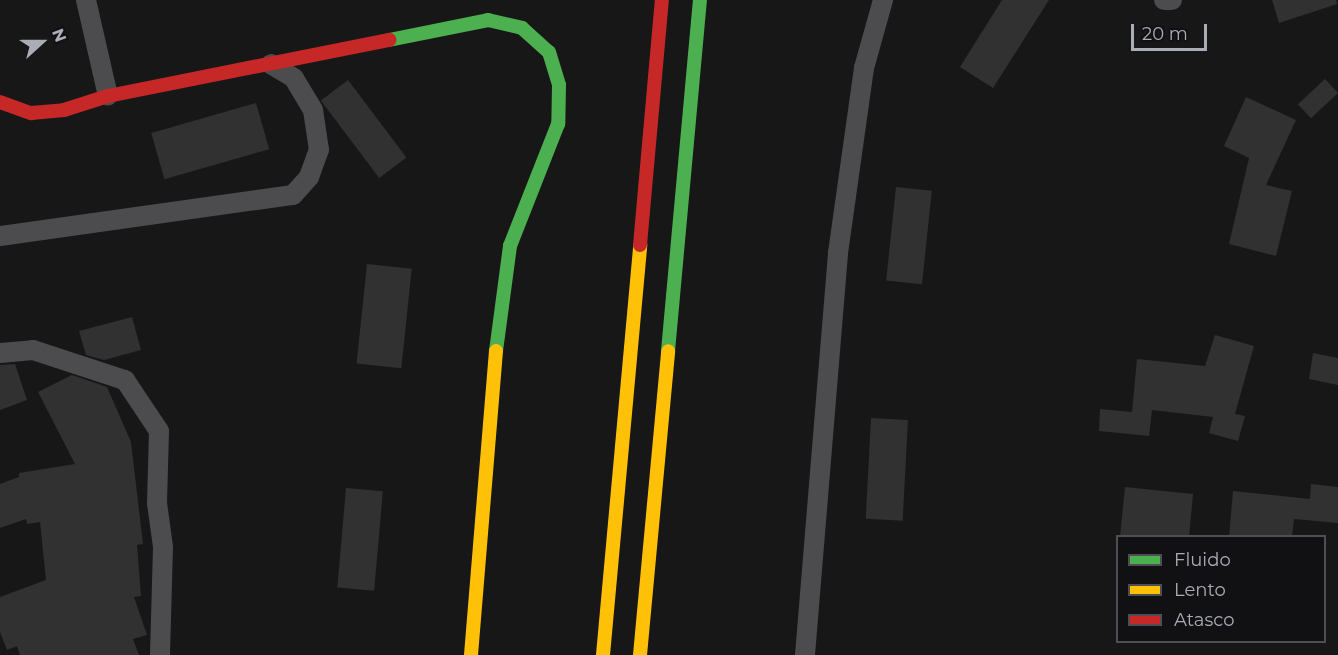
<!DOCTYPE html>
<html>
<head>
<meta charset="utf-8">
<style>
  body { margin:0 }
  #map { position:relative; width:1338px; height:655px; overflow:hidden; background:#171717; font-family:Montserrat,sans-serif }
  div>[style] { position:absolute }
  .building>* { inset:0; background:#313132; transform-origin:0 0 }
  .street>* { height:20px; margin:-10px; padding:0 10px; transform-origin:10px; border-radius:10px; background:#4c4c4f }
  .fast>* { height:14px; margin:-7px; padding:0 7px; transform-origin:7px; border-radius:7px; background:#4caf50 }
  .slow>* { height:14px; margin:-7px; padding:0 7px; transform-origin:7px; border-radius:7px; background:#ffc107 }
  .jam>* { height:14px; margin:-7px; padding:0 7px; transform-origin:7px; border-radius:7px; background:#c62828 }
  span { translate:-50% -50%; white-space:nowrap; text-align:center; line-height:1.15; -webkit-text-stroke:5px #111113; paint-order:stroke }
  .legend { position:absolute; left:1116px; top:535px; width:210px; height:108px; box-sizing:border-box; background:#111113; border:2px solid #4e4f54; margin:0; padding:8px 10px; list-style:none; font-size:18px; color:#aaacb6 }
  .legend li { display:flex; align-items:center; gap:12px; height:30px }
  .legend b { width:30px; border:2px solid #4e4f54 }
  .north { position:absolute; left:12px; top:12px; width:60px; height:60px; -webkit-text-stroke:4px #111113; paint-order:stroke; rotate:69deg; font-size:16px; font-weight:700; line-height:24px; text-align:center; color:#aaacb6 }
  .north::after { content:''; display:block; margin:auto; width:21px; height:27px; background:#aaacb6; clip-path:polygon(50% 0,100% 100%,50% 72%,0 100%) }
  .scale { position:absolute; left:1131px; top:24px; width:76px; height:27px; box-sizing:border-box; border:3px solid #aaacb6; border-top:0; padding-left:8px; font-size:18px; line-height:21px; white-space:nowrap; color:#aaacb6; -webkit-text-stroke:4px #111113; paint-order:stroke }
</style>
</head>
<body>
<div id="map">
  <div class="building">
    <i style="clip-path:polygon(1002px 0,1049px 0,993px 88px,960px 67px)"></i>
    <i style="clip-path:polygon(1272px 0,1336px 0,1337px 4px,1279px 23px)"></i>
    <i style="left:1325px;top:79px;width:19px;height:37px;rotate:47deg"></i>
    <i style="left:348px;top:80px;width:97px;height:34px;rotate:53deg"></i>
    <i style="clip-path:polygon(1246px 97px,1296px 120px,1266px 185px,1292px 191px,1276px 256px,1229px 244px,1249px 158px,1224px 146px)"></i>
    <i style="left:256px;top:103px;width:48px;height:109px;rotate:74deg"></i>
    <i style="left:896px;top:187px;width:36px;height:94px;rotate:6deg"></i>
    <i style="left:367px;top:264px;width:45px;height:100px;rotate:6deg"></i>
    <i style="clip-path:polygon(132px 317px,141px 350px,104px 360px,86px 355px,79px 331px)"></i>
    <i style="clip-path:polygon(1215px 335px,1254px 346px,1235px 414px,1245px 416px,1238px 441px,1209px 433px,1213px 417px,1152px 410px,1149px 436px,1099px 431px,1100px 409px,1132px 412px,1137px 359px,1205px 366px)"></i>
    <i style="clip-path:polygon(1313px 353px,1338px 358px,1338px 385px,1309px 379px)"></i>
    <i style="clip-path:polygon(15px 364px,27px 400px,0 410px,0 365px)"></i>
    <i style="clip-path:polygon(72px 375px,107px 387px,131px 442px,143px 544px,137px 545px,141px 596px,134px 597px,147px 635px,133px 639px,139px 655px,20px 655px,17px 646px,7px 650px,0 632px,0 597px,46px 580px,40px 522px,27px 524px,26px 519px,0 528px,0 484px,19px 477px,19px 473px,75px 464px,38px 392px)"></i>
    <i style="left:871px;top:418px;width:37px;height:101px;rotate:3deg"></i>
    <i style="clip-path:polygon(1311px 484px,1338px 487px,1338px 523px,1294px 519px,1292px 537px,1229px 537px,1233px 491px,1310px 499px)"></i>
    <i style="clip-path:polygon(1125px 487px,1193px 494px,1189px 537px,1120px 537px)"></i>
    <i style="left:346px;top:488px;width:37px;height:100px;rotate:5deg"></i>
  </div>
  <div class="street">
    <i style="left:86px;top:0;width:98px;rotate:77.1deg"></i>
    <i style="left:1164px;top:0;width:8px"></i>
    <i style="left:0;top:236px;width:296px;rotate:-8deg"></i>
    <i style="left:293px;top:195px;width:24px;rotate:-48deg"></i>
    <i style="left:309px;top:177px;width:29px;rotate:-70deg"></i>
    <i style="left:319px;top:150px;width:40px;rotate:-98.5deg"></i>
    <i style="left:313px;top:110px;width:37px;rotate:-121deg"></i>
    <i style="left:294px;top:78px;width:27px;rotate:-149deg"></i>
    <i style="left:0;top:353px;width:33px;rotate:-5deg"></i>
    <i style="left:33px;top:350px;width:97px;rotate:18.1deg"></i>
    <i style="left:125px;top:380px;width:61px;rotate:56.3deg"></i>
    <i style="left:159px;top:431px;width:72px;rotate:91.6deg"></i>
    <i style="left:157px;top:503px;width:44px;rotate:82.2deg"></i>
    <i style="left:163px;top:547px;width:108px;rotate:91.6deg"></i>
    <i style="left:805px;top:655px;width:403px;rotate:-85.3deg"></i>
    <i style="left:838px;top:253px;width:187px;rotate:-82deg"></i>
    <i style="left:864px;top:68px;width:71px;rotate:-74.4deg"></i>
  </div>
  <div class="fast">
    <i style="left:389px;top:40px;width:101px;rotate:-11.4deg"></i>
    <i style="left:488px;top:20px;width:35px;rotate:13deg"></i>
    <i style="left:522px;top:28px;width:36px;rotate:42deg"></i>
    <i style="left:549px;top:52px;width:34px;rotate:73deg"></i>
    <i style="left:559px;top:85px;width:39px;rotate:91deg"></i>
    <i style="left:558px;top:124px;width:131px;rotate:111.5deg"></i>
    <i style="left:510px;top:246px;width:106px;rotate:97.6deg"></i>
    <i style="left:668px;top:351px;width:352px;rotate:-84.8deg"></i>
  </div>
  <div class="slow">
    <i style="left:471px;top:655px;width:305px;rotate:-85.3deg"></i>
    <i style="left:603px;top:655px;width:412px;rotate:-84.8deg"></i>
    <i style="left:640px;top:655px;width:305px;rotate:-84.7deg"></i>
  </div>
  <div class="jam">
    <i style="left:0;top:102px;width:33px;rotate:20deg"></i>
    <i style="left:31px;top:113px;width:33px;rotate:-5deg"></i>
    <i style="left:64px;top:110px;width:46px;rotate:-17.7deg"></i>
    <i style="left:108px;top:96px;width:287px;rotate:-11.3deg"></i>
    <i style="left:640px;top:245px;width:246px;rotate:-84.9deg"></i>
  </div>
  <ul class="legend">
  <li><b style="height:8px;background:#4caf50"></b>Fluido</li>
  <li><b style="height:8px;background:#ffc107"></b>Lento</li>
  <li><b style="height:8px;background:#c62828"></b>Atasco</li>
  </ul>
  <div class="north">N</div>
  <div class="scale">20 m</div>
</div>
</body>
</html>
